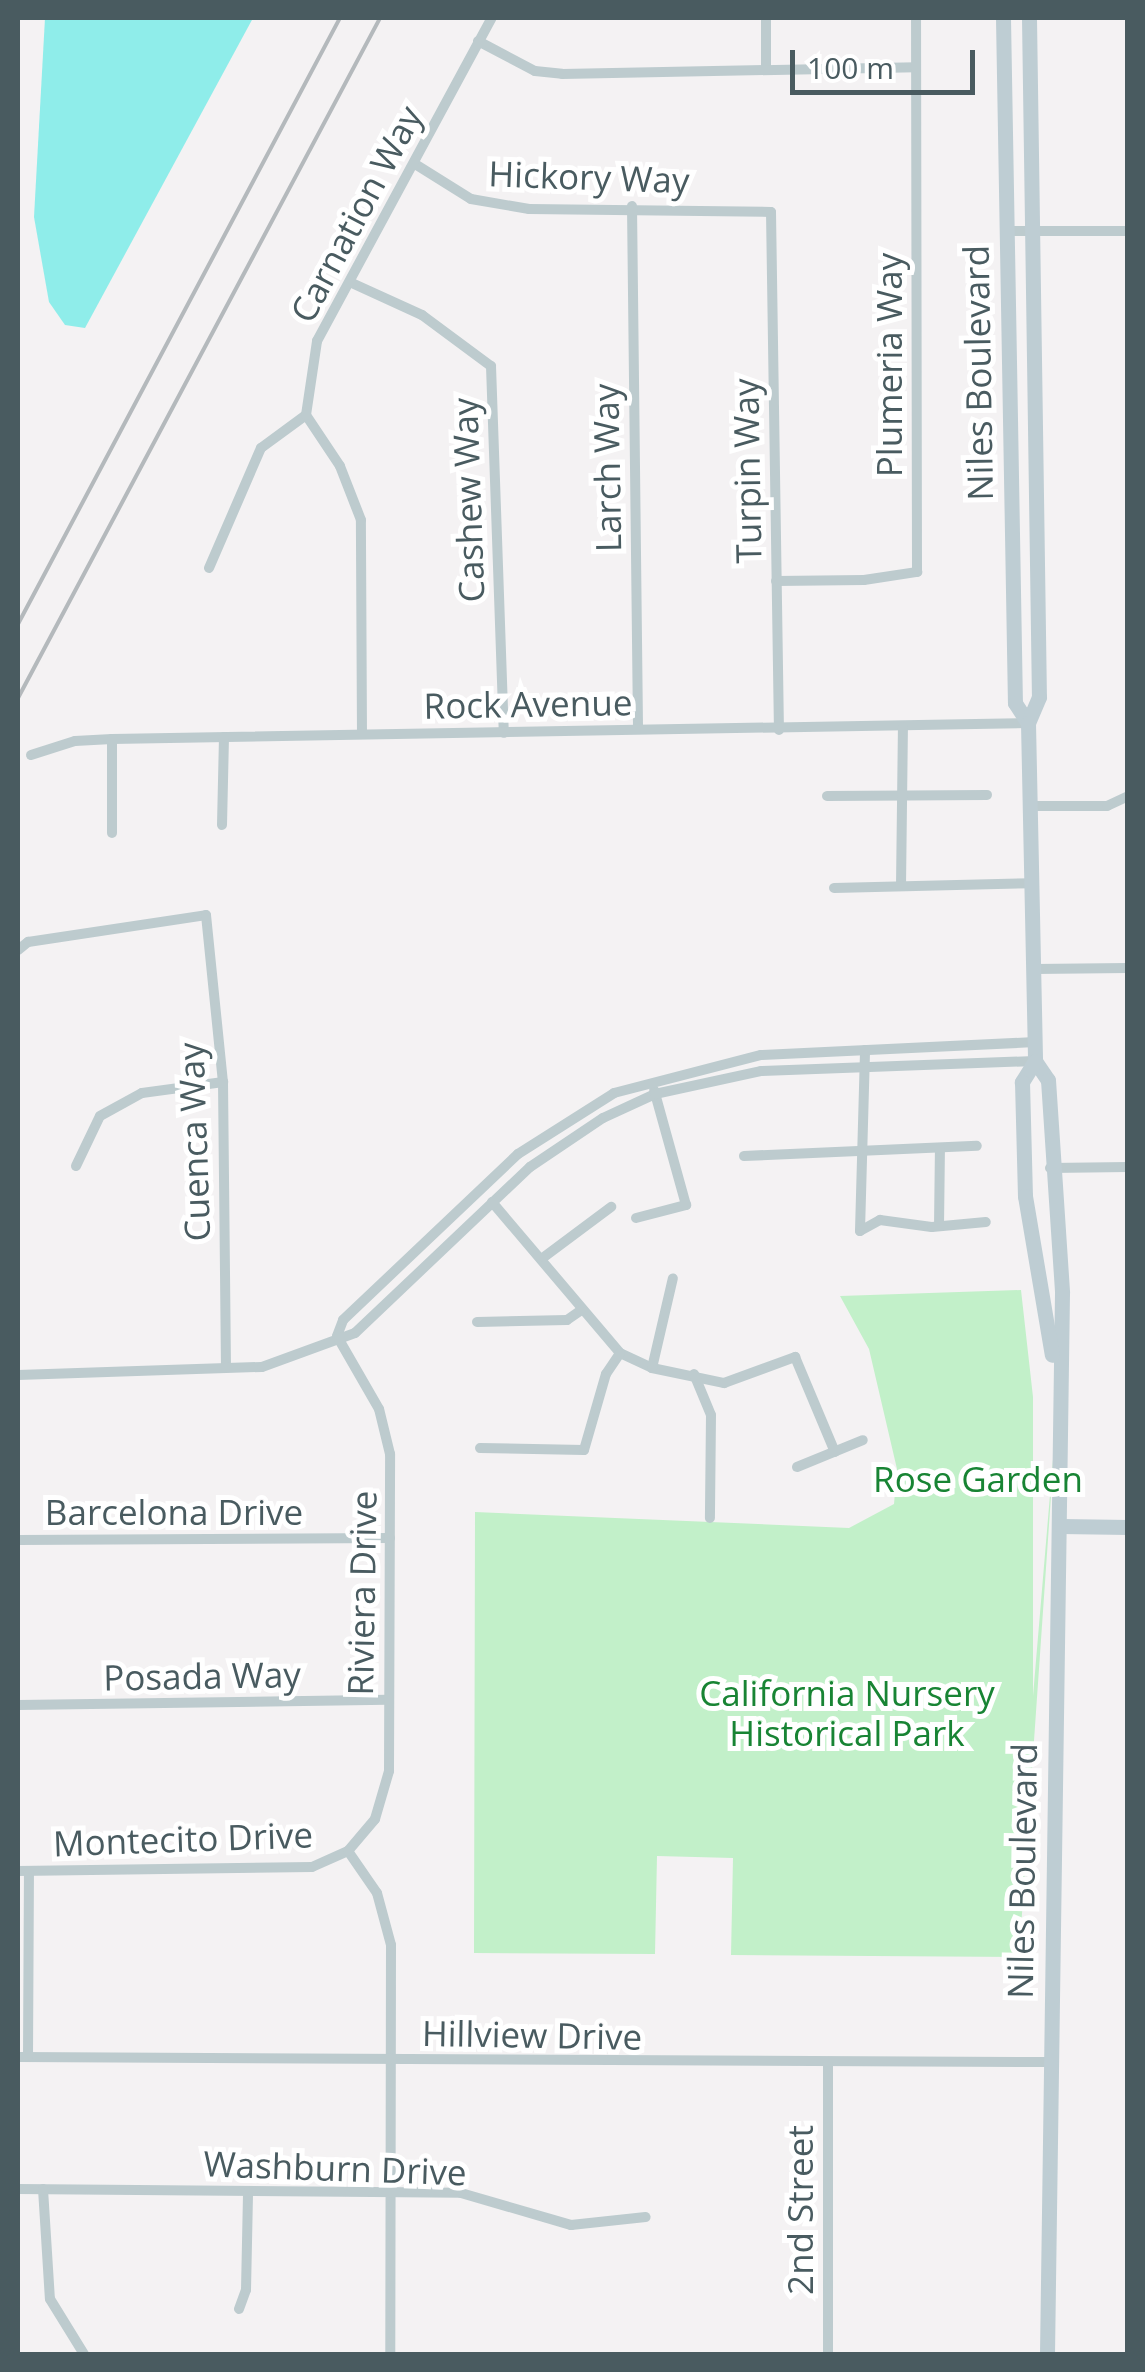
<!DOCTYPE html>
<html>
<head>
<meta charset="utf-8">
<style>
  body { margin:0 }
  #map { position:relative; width:1145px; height:2372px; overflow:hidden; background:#f4f2f3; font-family:"Open Sans",sans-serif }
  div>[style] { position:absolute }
  .green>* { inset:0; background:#c2f0c9 }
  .water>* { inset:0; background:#8fedea }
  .street>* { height:10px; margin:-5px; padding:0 5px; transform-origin:5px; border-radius:5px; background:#bdcbce }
  .secondary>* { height:15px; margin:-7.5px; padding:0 7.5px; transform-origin:7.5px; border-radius:7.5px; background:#becdd3 }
  .rail>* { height:4px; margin:-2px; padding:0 2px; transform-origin:2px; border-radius:2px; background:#b4b9bc }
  span { translate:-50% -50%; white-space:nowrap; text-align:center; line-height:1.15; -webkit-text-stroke:10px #fff; paint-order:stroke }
  .street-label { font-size:35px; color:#495b60 }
  .park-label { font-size:35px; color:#188434 }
  .frame { position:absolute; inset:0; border:20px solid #495b60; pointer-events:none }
  .scale { position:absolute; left:790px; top:50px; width:185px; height:45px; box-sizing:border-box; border:5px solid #495b60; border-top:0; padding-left:12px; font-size:30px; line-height:35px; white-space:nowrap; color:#495b60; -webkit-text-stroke:8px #fff; paint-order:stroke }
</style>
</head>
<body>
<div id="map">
  <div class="green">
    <i style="clip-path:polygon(1021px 1290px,1033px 1397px,1033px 1696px,1056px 1424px,1019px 1957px,731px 1955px,733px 1858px,657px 1856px,655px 1954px,474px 1953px,475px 1512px,849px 1528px,894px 1504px,897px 1469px,869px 1349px,840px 1296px)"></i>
  </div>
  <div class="water">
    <i style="clip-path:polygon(45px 18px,253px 18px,85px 328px,65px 325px,49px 302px,34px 217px)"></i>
  </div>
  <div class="street">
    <i style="left:766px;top:18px;width:50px;rotate:90deg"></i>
    <i style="left:478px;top:41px;width:64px;rotate:27.8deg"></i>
    <i style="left:535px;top:71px;width:27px;rotate:6deg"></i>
    <i style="left:562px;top:74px;width:354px;rotate:-1.1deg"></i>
    <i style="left:415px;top:164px;width:66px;rotate:32deg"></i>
    <i style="left:471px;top:199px;width:59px;rotate:9.8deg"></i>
    <i style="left:529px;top:209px;width:242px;rotate:0.7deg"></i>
    <i style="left:771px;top:212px;width:518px;rotate:89.12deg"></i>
    <i style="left:632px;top:206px;width:523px;rotate:89.34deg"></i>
    <i style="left:1006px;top:231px;width:122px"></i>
    <i style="left:354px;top:284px;width:75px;rotate:24.5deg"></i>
    <i style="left:422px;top:315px;width:86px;rotate:36.5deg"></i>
    <i style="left:491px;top:366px;width:367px;rotate:88deg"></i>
    <i style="left:209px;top:568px;width:131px;rotate:-66.6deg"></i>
    <i style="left:261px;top:448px;width:56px;rotate:-36.3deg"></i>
    <i style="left:776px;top:581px;width:88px;rotate:-0.7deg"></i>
    <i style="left:864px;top:580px;width:54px;rotate:-8.6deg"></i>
    <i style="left:917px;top:572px;width:554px;rotate:-90.1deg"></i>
    <i style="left:362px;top:734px;width:214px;rotate:-90.3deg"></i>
    <i style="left:361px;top:520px;width:58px;rotate:-111.3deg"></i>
    <i style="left:340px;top:466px;width:61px;rotate:-123.7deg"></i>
    <i style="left:306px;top:415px;width:75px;rotate:-81.5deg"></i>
    <i style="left:317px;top:341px;width:367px;rotate:-61.6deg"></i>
    <i style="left:31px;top:755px;width:46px;rotate:-17.7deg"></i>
    <i style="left:75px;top:741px;width:37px;rotate:-3deg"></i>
    <i style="left:112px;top:739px;width:916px;rotate:-1deg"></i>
    <i style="left:827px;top:796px;width:160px;rotate:-0.4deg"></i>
    <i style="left:1030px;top:806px;width:77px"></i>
    <i style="left:1107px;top:806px;width:23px;rotate:-25deg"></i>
    <i style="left:222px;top:825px;width:88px;rotate:-88.7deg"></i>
    <i style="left:112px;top:833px;width:94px;rotate:-90deg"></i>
    <i style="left:901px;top:886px;width:159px;rotate:-89.3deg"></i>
    <i style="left:834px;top:888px;width:198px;rotate:-1.4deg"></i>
    <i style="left:18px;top:950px;width:13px;rotate:-39deg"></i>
    <i style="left:28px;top:942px;width:180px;rotate:-8.6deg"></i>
    <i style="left:206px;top:915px;width:168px;rotate:84.2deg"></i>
    <i style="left:223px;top:1082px;width:285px;rotate:89.4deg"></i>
    <i style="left:1034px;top:969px;width:94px;rotate:-0.6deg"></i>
    <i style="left:744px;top:1156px;width:233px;rotate:-2.5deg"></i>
    <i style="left:76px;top:1166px;width:55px;rotate:-64.4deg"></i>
    <i style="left:100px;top:1116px;width:48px;rotate:-28.7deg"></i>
    <i style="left:142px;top:1093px;width:82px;rotate:-7.7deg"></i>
    <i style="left:1050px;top:1168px;width:78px;rotate:-0.7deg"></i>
    <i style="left:492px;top:1202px;width:198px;rotate:49.7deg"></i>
    <i style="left:620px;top:1353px;width:35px;rotate:25deg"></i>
    <i style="left:652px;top:1368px;width:74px;rotate:11.8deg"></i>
    <i style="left:724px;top:1383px;width:76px;rotate:-20.1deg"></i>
    <i style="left:795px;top:1357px;width:103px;rotate:67.2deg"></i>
    <i style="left:636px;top:1218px;width:52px;rotate:-14.6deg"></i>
    <i style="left:686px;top:1205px;width:119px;rotate:-105.5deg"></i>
    <i style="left:939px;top:1226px;width:78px;rotate:-89.3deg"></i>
    <i style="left:860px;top:1231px;width:181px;rotate:-88.4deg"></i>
    <i style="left:860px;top:1231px;width:23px;rotate:-29deg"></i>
    <i style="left:880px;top:1220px;width:52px;rotate:7.7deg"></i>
    <i style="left:932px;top:1227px;width:54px;rotate:-5.3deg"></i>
    <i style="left:544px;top:1257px;width:84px;rotate:-36.7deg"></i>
    <i style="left:477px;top:1322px;width:90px;rotate:-1.3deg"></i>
    <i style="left:567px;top:1320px;width:16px;rotate:-35deg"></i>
    <i style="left:337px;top:1336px;width:17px;rotate:-69deg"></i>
    <i style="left:343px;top:1320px;width:241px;rotate:-43.5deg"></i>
    <i style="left:518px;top:1154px;width:114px;rotate:-32.4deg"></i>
    <i style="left:614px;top:1093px;width:152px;rotate:-14.5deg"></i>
    <i style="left:761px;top:1055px;width:274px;rotate:-2.7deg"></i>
    <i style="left:652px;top:1368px;width:92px;rotate:-76.9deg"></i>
    <i style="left:694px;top:1374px;width:44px;rotate:67.5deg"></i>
    <i style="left:711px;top:1415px;width:103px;rotate:90.6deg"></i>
    <i style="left:18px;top:1375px;width:244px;rotate:-1.9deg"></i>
    <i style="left:262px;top:1367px;width:99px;rotate:-20.1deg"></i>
    <i style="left:355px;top:1333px;width:241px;rotate:-43.5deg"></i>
    <i style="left:530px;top:1167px;width:88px;rotate:-33.9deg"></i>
    <i style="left:603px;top:1118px;width:57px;rotate:-24.8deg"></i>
    <i style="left:655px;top:1094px;width:108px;rotate:-12.2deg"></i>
    <i style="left:761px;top:1071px;width:274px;rotate:-2.1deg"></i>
    <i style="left:480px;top:1448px;width:104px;rotate:1.1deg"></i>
    <i style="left:584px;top:1450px;width:79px;rotate:-73.9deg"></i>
    <i style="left:606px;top:1374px;width:25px;rotate:-56deg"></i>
    <i style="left:797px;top:1467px;width:71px;rotate:-22.2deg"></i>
    <i style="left:18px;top:1540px;width:372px;rotate:-0.3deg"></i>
    <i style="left:18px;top:1705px;width:369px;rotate:-0.8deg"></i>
    <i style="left:348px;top:1851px;width:51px;rotate:55.4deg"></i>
    <i style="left:377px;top:1893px;width:54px;rotate:74.9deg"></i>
    <i style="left:391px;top:1945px;width:409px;rotate:90.1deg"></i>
    <i style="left:18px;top:1871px;width:294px;rotate:-0.8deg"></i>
    <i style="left:312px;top:1867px;width:39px;rotate:-24deg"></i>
    <i style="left:348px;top:1851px;width:42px;rotate:-49.8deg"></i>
    <i style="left:375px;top:1819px;width:50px;rotate:-73.7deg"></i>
    <i style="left:389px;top:1771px;width:317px;rotate:-89.8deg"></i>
    <i style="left:390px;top:1454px;width:46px;rotate:-103.7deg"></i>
    <i style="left:379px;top:1409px;width:84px;rotate:-119.9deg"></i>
    <i style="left:18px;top:2057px;width:1029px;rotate:0.28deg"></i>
    <i style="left:28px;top:2057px;width:185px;rotate:-89.7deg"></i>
    <i style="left:18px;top:2189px;width:443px;rotate:0.5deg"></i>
    <i style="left:461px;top:2193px;width:115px;rotate:16.2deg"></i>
    <i style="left:571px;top:2225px;width:75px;rotate:-6.1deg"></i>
    <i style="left:43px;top:2189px;width:110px;rotate:86.4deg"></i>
    <i style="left:50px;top:2299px;width:65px;rotate:58.3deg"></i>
    <i style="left:239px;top:2309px;width:20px;rotate:-70deg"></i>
    <i style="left:246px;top:2290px;width:98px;rotate:-88.8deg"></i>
    <i style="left:828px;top:2354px;width:288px;rotate:-90deg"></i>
  </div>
  <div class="secondary">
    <i style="left:1003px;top:18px;width:685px;rotate:89deg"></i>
    <i style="left:1015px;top:703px;width:24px;rotate:57deg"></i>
    <i style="left:1029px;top:18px;width:679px;rotate:89.16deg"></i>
    <i style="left:1039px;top:697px;width:28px;rotate:113deg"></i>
    <i style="left:1028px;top:723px;width:338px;rotate:88.8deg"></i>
    <i style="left:1035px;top:1061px;width:23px;rotate:56deg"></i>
    <i style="left:1048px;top:1080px;width:213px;rotate:86.2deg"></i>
    <i style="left:1062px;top:1293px;width:1061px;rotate:90.81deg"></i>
    <i style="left:1035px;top:1061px;width:25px;rotate:122deg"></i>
    <i style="left:1022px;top:1082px;width:114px;rotate:88.5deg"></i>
    <i style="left:1025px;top:1196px;width:161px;rotate:80.4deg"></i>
    <i style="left:1061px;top:1526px;width:67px;rotate:0.9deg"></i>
  </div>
  <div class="rail">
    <i style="left:18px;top:624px;width:686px;rotate:-62.02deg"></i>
    <i style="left:18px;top:698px;width:770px;rotate:-61.97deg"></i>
  </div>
  <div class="street-label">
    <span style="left:589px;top:177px;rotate:2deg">Hickory Way</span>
    <span style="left:356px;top:214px;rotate:-62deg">Carnation Way</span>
    <span style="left:889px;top:365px;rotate:-90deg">Plumeria Way</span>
    <span style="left:978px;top:373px;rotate:-91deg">Niles Boulevard</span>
    <span style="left:607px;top:468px;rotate:-91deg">Larch Way</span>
    <span style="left:747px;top:471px;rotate:-91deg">Turpin Way</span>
    <span style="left:468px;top:500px;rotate:-92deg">Cashew Way</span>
    <span style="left:528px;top:704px;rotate:-1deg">Rock Avenue</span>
    <span style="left:194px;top:1142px;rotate:-92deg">Cuenca Way</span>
    <span style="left:174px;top:1512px">Barcelona Drive</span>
    <span style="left:362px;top:1593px;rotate:-89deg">Riviera Drive</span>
    <span style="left:202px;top:1676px;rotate:-1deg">Posada Way</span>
    <span style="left:183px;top:1839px;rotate:-2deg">Montecito Drive</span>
    <span style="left:1022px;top:1871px;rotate:-89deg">Niles Boulevard</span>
    <span style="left:532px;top:2035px;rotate:1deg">Hillview Drive</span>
    <span style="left:335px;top:2168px;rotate:2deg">Washburn Drive</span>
    <span style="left:800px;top:2210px;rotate:-90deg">2nd Street</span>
  </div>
  <div class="park-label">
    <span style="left:978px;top:1479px">Rose Garden</span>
    <span style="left:847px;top:1713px">California Nursery<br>Historical Park</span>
  </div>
  <div class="frame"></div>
  <div class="scale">100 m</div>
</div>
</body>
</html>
